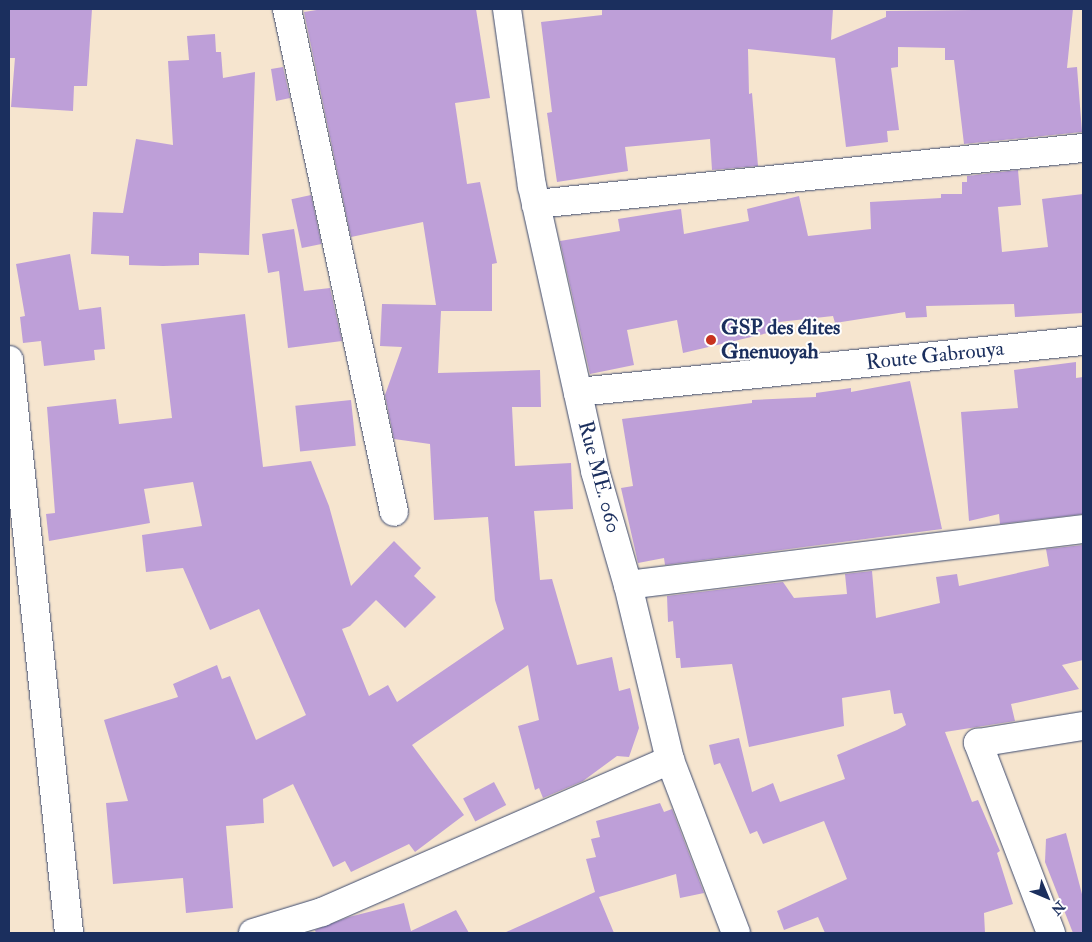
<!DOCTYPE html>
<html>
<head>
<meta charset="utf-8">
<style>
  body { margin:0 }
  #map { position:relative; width:1092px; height:942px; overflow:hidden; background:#f6e5cf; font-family:"IM FELL Double Pica",serif }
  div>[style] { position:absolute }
  .building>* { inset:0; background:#be9fd8; transform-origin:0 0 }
  .roads { filter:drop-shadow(0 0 1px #3c4a6f) drop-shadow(0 0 1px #3c4a6f) }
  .minor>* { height:28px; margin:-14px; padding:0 14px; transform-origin:14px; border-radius:14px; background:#fff }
  .dots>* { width:14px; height:14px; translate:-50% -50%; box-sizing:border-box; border:2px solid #fff; border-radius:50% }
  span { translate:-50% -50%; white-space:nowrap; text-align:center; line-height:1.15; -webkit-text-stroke:4px #fff; paint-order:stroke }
  .poi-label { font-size:21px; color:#1b2f5e; font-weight:700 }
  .left { translate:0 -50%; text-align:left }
  .street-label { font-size:21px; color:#1b2f5e }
  .frame { position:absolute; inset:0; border:10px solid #1b2f5e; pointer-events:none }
  .north { position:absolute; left:1022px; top:872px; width:50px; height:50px; -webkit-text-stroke:4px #fff; paint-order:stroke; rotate:135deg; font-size:14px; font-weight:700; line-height:20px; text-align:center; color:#1b2f5e }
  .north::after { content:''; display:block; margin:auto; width:18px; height:22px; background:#1b2f5e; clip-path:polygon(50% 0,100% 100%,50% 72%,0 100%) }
</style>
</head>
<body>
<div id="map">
  <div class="building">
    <i style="clip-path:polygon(9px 9px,92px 9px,87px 86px,74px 86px,73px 111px,11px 107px,15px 58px,9px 58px)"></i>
    <i style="clip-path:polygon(323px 9px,476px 9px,490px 98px,455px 103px,467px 184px,480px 182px,497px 263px,492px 264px,492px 311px,441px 311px,438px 373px,540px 370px,541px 407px,512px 407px,515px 466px,571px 463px,573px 509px,534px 511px,540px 580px,552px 579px,577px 665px,612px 657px,619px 691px,630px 688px,639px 728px,629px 757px,617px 756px,583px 781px,543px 798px,539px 788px,535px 790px,518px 726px,539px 720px,528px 665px,412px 745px,464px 815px,415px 852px,409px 844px,351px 872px,345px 861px,333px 867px,293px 784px,263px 799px,264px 823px,226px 826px,233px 908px,186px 913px,183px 878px,113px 884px,106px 803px,128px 801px,104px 720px,178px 697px,173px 684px,217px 665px,222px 679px,230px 676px,256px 740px,306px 715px,259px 609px,210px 630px,183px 568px,146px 572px,142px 535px,202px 526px,193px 482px,144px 489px,150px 523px,49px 541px,46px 514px,55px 513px,47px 407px,116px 399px,119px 424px,172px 418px,161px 324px,245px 314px,263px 467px,311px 461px,329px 506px,351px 586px,394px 541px,421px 568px,414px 576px,436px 597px,405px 628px,376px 600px,350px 626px,342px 629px,369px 696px,388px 685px,397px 702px,504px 629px,495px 600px,488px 517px,434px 520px,430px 444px,394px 439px,385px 395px,402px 347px,380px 346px,382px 304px,436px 305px,423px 222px,351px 237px,304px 12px)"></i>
    <i style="clip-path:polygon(602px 9px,833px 9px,831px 40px,886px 17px,886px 11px,1073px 9px,1067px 68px,1077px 67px,1082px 132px,964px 144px,954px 60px,945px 60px,945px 48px,898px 47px,898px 67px,891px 68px,899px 130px,887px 131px,888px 142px,846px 147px,835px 58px,748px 49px,749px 94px,752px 93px,758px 166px,712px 170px,710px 139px,625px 147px,628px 171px,557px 182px,547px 113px,552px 112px,541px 22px,602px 15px)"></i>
    <i style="clip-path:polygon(215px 34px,216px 52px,221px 52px,223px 78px,255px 72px,249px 255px,199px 253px,199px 265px,163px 266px,129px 265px,129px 256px,91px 254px,93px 212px,123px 213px,136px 139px,173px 145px,168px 61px,189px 60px,187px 36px)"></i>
    <i style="clip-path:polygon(283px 67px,290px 98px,276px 101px,271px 69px)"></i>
    <i style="clip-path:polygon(1018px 170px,1021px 205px,998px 207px,1002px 252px,1048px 247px,1042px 199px,1083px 194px,1083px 313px,1015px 317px,1014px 304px,926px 306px,927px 317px,906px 318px,905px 312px,835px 323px,833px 316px,770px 323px,772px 332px,683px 353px,677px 320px,627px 330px,634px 365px,590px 374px,560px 241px,620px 231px,618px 219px,681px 209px,684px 234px,749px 221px,747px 209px,799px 196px,808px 236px,871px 229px,870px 202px,941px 198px,941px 194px,962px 194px,962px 182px,967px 182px,967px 176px)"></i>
    <i style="left:311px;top:195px;width:50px;height:20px;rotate:78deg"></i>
    <i style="clip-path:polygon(294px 229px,304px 291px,330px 288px,342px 341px,288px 348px,279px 271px,268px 273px,262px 234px)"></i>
    <i style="clip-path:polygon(70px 254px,79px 310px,101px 307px,105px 349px,94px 350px,95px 360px,44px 366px,41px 341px,23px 343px,20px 317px,25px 316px,16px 264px)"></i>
    <i style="clip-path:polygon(1076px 362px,1076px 378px,1083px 377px,1083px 514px,1000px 524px,999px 514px,969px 521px,961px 412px,1018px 408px,1014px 370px)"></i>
    <i style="clip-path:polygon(910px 381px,942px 529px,665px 565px,664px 558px,638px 563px,621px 488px,633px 486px,622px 419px,752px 403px,752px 400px,816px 397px,816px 393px,851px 388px,851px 392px)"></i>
    <i style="left:351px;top:400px;width:46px;height:56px;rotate:84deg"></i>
    <i style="clip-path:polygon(1083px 545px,1083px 660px,1062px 665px,1079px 689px,1011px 704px,1015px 721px,945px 732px,972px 802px,978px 800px,1000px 851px,997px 853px,1013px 904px,984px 913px,985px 933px,825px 933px,818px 917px,784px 930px,777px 911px,847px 879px,824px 821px,763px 844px,757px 831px,750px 834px,720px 763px,714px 765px,709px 745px,739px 738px,752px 792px,773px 783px,780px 802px,845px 779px,837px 755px,897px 730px,906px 725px,902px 713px,894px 714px,890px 690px,842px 698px,844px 726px,749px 747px,732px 664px,681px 668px,680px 658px,676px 658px,673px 621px,668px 622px,667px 596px,783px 582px,794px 598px,847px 594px,845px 574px,872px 571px,876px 618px,940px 603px,936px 577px,957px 574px,959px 586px,1049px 566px,1046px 549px)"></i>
    <i style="left:494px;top:782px;width:26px;height:35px;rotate:62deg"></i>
    <i style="clip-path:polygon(660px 803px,664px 812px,672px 809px,704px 893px,680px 898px,676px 874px,599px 897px,614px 933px,504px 933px,595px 892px,586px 859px,596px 857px,591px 839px,600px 837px,596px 821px)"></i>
    <i style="clip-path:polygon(1066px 833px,1083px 898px,1083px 933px,1073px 933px,1045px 862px,1046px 839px)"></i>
    <i style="clip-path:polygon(404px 903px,411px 931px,456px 910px,469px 933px,316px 933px,315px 930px,349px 917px)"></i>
  </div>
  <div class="roads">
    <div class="minor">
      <i style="left:287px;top:9px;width:514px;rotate:77.99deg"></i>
      <i style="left:507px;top:9px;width:179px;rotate:82deg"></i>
      <i style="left:532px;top:186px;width:292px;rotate:77.5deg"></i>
      <i style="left:595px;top:471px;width:119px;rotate:73.9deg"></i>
      <i style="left:628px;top:585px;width:180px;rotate:76.5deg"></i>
      <i style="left:670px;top:760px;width:185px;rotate:69.1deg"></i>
      <i style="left:536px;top:204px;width:550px;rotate:-5.85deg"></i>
      <i style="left:9px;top:360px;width:576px;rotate:84.02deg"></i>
      <i style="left:578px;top:392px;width:508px;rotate:-5.77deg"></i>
      <i style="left:628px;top:585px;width:458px;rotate:-7deg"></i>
      <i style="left:253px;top:933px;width:72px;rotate:-16.9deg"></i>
      <i style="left:322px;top:912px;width:380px;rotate:-23.6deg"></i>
      <i style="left:1051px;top:933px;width:204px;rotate:-111deg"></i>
      <i style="left:978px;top:743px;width:106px;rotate:-9.2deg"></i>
    </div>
  </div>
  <div class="dots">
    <i style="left:711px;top:340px;background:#c8321e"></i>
  </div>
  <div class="poi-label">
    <span class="left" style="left:721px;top:340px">GSP des élites<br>Gnenuoyah</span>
  </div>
  <div class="street-label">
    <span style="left:935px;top:356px;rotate:-6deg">Route Gabrouya</span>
    <span style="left:599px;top:477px;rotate:75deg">Rue ME. 060</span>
  </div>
  <div class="frame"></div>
  <div class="north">N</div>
</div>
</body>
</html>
